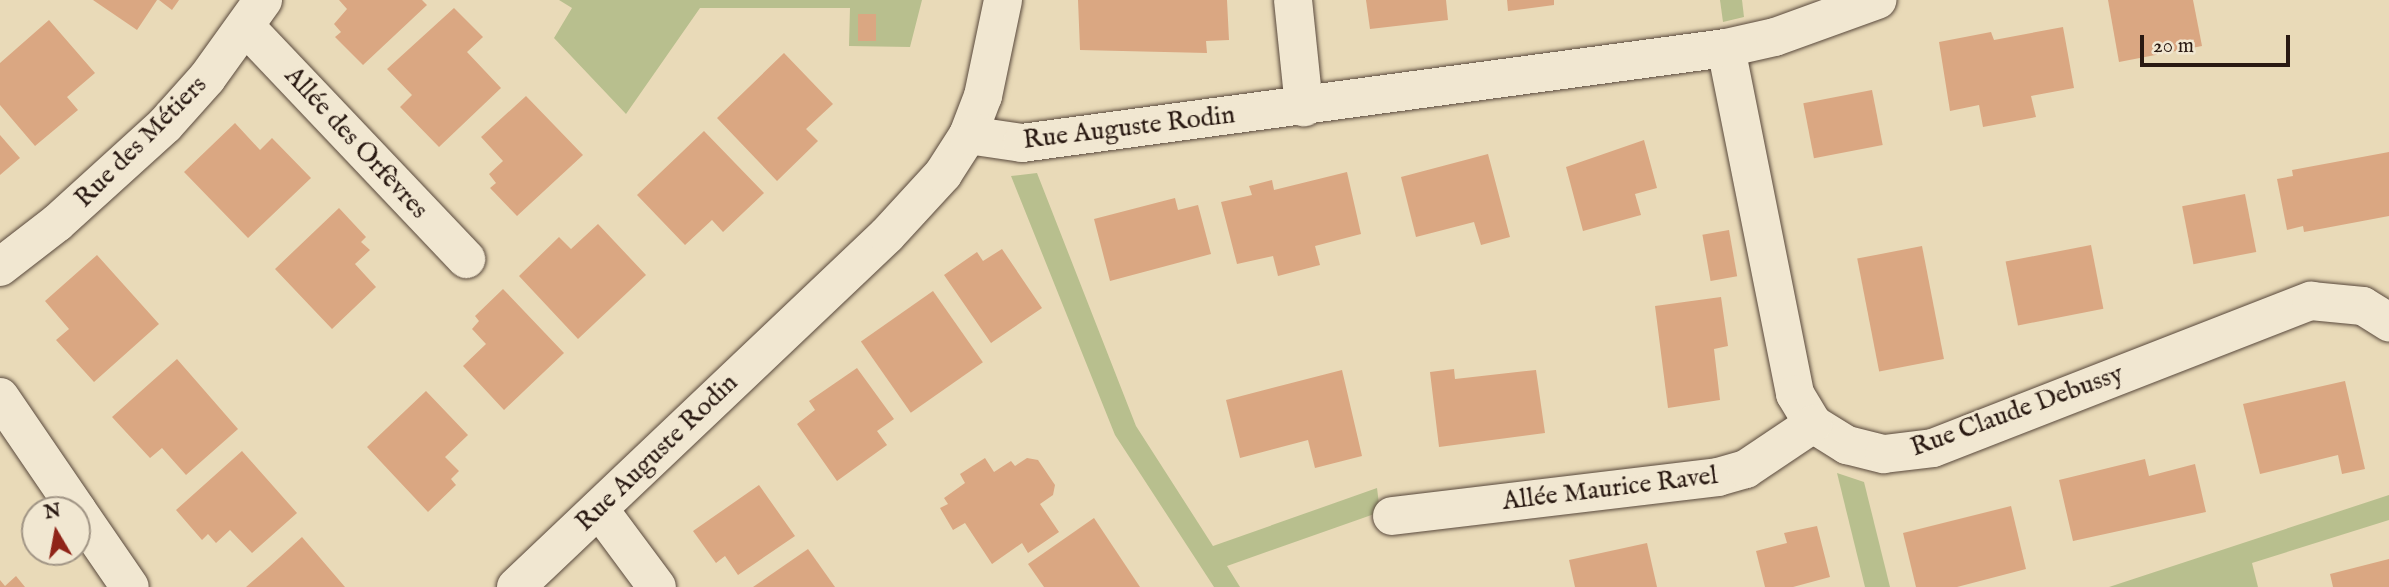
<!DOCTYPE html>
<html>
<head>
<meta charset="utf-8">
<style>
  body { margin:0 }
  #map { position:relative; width:2389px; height:587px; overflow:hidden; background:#e9dab8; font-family:"IM FELL English",serif }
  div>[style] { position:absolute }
  .green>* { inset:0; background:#b8bf8e }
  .building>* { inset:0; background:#daa782; transform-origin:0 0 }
  .roads { filter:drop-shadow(0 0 2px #59493c) drop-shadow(0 0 2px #59493c) }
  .street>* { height:38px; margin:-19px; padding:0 19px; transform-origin:19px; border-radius:19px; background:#f1e7d1 }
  span { translate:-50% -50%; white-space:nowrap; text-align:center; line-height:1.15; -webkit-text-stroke:5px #f1e7d1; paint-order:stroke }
  .street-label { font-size:26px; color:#291912 }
  .north { position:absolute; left:21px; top:496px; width:70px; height:70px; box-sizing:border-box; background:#f1e7d1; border:2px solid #a19585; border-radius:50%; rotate:350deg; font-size:19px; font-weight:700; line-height:28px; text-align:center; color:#291912 }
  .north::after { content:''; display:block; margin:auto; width:24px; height:32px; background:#8f2418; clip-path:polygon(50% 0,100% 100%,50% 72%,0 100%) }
  .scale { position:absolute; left:2140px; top:35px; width:150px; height:32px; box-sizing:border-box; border:4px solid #291912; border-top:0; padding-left:9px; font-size:21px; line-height:24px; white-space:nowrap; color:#291912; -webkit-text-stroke:5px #f1e7d1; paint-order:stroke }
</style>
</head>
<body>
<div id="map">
  <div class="green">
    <i style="clip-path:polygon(559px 0,922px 0,910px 47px,849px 46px,850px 8px,700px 8px,626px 114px,554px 38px,572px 8px)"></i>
    <i style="clip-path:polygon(1720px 0,1742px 0,1744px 17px,1723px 22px)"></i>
    <i style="clip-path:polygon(1037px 173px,1136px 426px,1213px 546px,1377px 488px,1380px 512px,1227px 566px,1240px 587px,1214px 587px,1115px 435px,1011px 176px)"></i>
    <i style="clip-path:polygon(1837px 473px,1864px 482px,1890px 587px,1865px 587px)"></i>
    <i style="clip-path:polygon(2389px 495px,2389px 520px,2252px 563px,2258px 587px,2109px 587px)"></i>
  </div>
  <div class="building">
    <i style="clip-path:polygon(93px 0,157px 0,137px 30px)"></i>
    <i style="clip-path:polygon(159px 0,179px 0,172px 10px)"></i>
    <i style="clip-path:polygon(339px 0,422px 0,427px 5px,363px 65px,335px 37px,341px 32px,334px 24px,347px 9px)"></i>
    <i style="clip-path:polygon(1078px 0,1227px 0,1229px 40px,1206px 41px,1207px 53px,1080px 50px)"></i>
    <i style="clip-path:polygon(1366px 0,1446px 0,1448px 20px,1370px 29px)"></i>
    <i style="clip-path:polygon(1507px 0,1554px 0,1554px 5px,1508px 11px)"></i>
    <i style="clip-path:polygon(2108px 0,2193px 0,2202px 46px,2119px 62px)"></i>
    <i style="clip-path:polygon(454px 8px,483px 37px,467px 52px,501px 88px,439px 147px,400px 107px,412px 95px,387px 69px)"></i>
    <i style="left:876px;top:14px;width:27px;height:18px;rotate:90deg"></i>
    <i style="clip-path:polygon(49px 20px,95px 73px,67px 97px,78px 110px,35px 146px,0 105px,0 63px)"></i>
    <i style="clip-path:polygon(2063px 27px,2074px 88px,2031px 96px,2036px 117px,1983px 127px,1979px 105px,1950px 111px,1939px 42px,1991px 32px,1994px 40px)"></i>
    <i style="clip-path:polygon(784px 53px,833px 104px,806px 129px,818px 141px,777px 181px,717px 118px)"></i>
    <i style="left:1872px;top:90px;width:56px;height:70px;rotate:79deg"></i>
    <i style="clip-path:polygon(526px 96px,583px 155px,517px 216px,490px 188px,496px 183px,489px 174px,503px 161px,481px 137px)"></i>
    <i style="clip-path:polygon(235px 123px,260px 150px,272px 138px,311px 178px,248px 238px,184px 172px)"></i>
    <i style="clip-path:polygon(704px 131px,764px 193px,723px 232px,712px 220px,685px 245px,637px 195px)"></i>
    <i style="clip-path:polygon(0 135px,20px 158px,0 175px)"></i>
    <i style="clip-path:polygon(1644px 140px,1657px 188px,1635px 194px,1641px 215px,1583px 231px,1566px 167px)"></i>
    <i style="clip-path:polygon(2389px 152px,2389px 216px,2304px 232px,2303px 226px,2287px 230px,2277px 179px,2293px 176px,2292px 170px)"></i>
    <i style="clip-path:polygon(1488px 154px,1510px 237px,1481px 245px,1474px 222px,1416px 237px,1401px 177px)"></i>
    <i style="clip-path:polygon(1347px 172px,1361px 234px,1315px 246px,1320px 265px,1278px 276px,1273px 256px,1237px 264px,1221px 202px,1252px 195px,1249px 186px,1272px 180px,1274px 190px)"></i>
    <i style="left:2245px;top:194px;width:59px;height:64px;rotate:79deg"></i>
    <i style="clip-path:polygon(1175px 198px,1178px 210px,1198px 205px,1211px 254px,1110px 281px,1094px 219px)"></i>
    <i style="clip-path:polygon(339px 208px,366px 237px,361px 242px,370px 250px,355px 264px,376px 287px,332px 329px,275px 269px)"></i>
    <i style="clip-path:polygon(598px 224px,646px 275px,578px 339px,519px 276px,559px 237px,571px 249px)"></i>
    <i style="left:1729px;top:230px;width:47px;height:27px;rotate:80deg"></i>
    <i style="left:2091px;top:245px;width:65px;height:87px;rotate:79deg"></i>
    <i style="left:1922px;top:246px;width:115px;height:66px;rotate:79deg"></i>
    <i style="clip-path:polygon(1002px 249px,1042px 308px,991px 343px,944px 275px,977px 252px,983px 261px)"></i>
    <i style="clip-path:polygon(97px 255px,159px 324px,94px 382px,56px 340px,69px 329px,45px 301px)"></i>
    <i style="clip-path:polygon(503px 289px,564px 353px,504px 410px,463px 366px,486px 344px,472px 329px,479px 321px,475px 316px)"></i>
    <i style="left:933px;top:291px;width:87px;height:88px;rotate:55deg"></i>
    <i style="clip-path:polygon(1721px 297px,1728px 346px,1714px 349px,1720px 400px,1668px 408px,1655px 306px)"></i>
    <i style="clip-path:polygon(177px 359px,238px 429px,186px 475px,162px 448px,150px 458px,112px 417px)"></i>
    <i style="clip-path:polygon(857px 368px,894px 419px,877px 431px,887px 445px,837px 481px,797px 424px,815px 410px,809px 401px)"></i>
    <i style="clip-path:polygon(1454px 369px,1455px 379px,1536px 370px,1545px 433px,1439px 447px,1430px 372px)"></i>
    <i style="clip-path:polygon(1342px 370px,1362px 456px,1315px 468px,1308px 440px,1240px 458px,1226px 400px)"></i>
    <i style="clip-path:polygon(2345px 381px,2365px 469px,2342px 474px,2338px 455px,2260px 474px,2243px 404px)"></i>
    <i style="clip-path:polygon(426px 391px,468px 435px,445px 457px,459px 471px,451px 479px,456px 485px,428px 512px,367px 447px)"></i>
    <i style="clip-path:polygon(242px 451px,297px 513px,252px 553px,230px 530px,216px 543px,208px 534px,202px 540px,176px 510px)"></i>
    <i style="clip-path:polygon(985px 458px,994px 472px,1011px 461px,1015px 466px,1027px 458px,1038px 460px,1055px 485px,1053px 495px,1040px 504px,1059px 532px,1028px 553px,1022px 543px,992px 564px,965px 523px,953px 530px,940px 508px,948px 504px,944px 498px,965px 483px,960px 474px)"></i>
    <i style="clip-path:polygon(2145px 459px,2149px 476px,2195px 464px,2206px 512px,2073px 541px,2059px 480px)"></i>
    <i style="clip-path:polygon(759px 485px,795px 536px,738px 575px,725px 556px,716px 563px,693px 531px)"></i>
    <i style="clip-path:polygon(2011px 506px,2026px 569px,1957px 587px,1916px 587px,1903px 533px)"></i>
    <i style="clip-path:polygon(1094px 518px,1140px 587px,1044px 587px,1028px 564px)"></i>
    <i style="clip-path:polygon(1817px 526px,1830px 577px,1793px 587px,1765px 587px,1756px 551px,1787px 543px,1784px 533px)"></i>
    <i style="clip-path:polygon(302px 537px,345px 587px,246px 587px,269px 567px)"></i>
    <i style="clip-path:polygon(1647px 543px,1657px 587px,1575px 587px,1569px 560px)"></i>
    <i style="clip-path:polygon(808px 549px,835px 587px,753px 587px)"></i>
    <i style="clip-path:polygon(2389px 559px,2389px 587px,2333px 587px,2330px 574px)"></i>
    <i style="clip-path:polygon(16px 576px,25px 587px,0 587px,0 580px,5px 586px)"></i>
  </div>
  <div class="roads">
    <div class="street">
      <i style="left:1293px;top:0;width:108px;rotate:84.1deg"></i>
      <i style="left:246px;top:27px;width:320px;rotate:46.5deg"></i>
      <i style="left:1726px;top:48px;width:353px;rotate:78.7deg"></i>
      <i style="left:1795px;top:394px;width:35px;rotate:59deg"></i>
      <i style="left:1813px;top:424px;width:40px;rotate:32deg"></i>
      <i style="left:1847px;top:445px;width:38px;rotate:14deg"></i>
      <i style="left:1884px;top:454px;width:49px;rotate:-7deg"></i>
      <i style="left:1933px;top:448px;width:406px;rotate:-21.3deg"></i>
      <i style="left:2311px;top:301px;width:52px;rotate:5.5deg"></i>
      <i style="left:2363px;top:306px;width:31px;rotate:32deg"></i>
      <i style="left:968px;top:135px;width:42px;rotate:-69deg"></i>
      <i style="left:983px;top:96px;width:98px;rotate:-78.2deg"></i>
      <i style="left:0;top:267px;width:72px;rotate:-37.7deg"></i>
      <i style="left:57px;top:223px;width:146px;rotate:-42.2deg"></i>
      <i style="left:165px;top:125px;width:63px;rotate:-48.2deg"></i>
      <i style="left:207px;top:78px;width:96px;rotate:-54.3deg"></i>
      <i style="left:0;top:397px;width:137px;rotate:55.7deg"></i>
      <i style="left:599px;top:509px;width:97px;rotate:53.4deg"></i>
      <i style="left:77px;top:510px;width:93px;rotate:55.5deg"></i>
      <i style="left:1392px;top:516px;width:328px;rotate:-6.8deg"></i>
      <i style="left:1718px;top:477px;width:29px;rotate:-16deg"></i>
      <i style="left:1746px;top:469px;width:81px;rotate:-33.9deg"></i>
      <i style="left:516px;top:587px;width:511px;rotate:-43.49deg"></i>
      <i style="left:887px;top:235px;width:83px;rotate:-47.4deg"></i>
      <i style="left:943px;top:174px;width:46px;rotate:-57.3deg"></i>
      <i style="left:968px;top:135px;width:55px;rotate:8.4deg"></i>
      <i style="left:1022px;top:143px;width:710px;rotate:-7.69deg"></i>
      <i style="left:1726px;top:48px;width:50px;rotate:-12.7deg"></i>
      <i style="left:1775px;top:37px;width:109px;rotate:-19.9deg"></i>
    </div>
  </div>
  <div class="street-label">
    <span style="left:1129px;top:128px;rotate:-7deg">Rue Auguste Rodin</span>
    <span style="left:141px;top:142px;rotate:-45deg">Rue des Métiers</span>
    <span style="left:356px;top:143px;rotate:47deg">Allée des Orfèvres</span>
    <span style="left:2017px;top:411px;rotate:-20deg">Rue Claude Debussy</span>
    <span style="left:657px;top:453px;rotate:-44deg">Rue Auguste Rodin</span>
    <span style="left:1610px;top:489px;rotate:-7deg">Allée Maurice Ravel</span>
  </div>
  <div class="north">N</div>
  <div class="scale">20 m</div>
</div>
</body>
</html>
